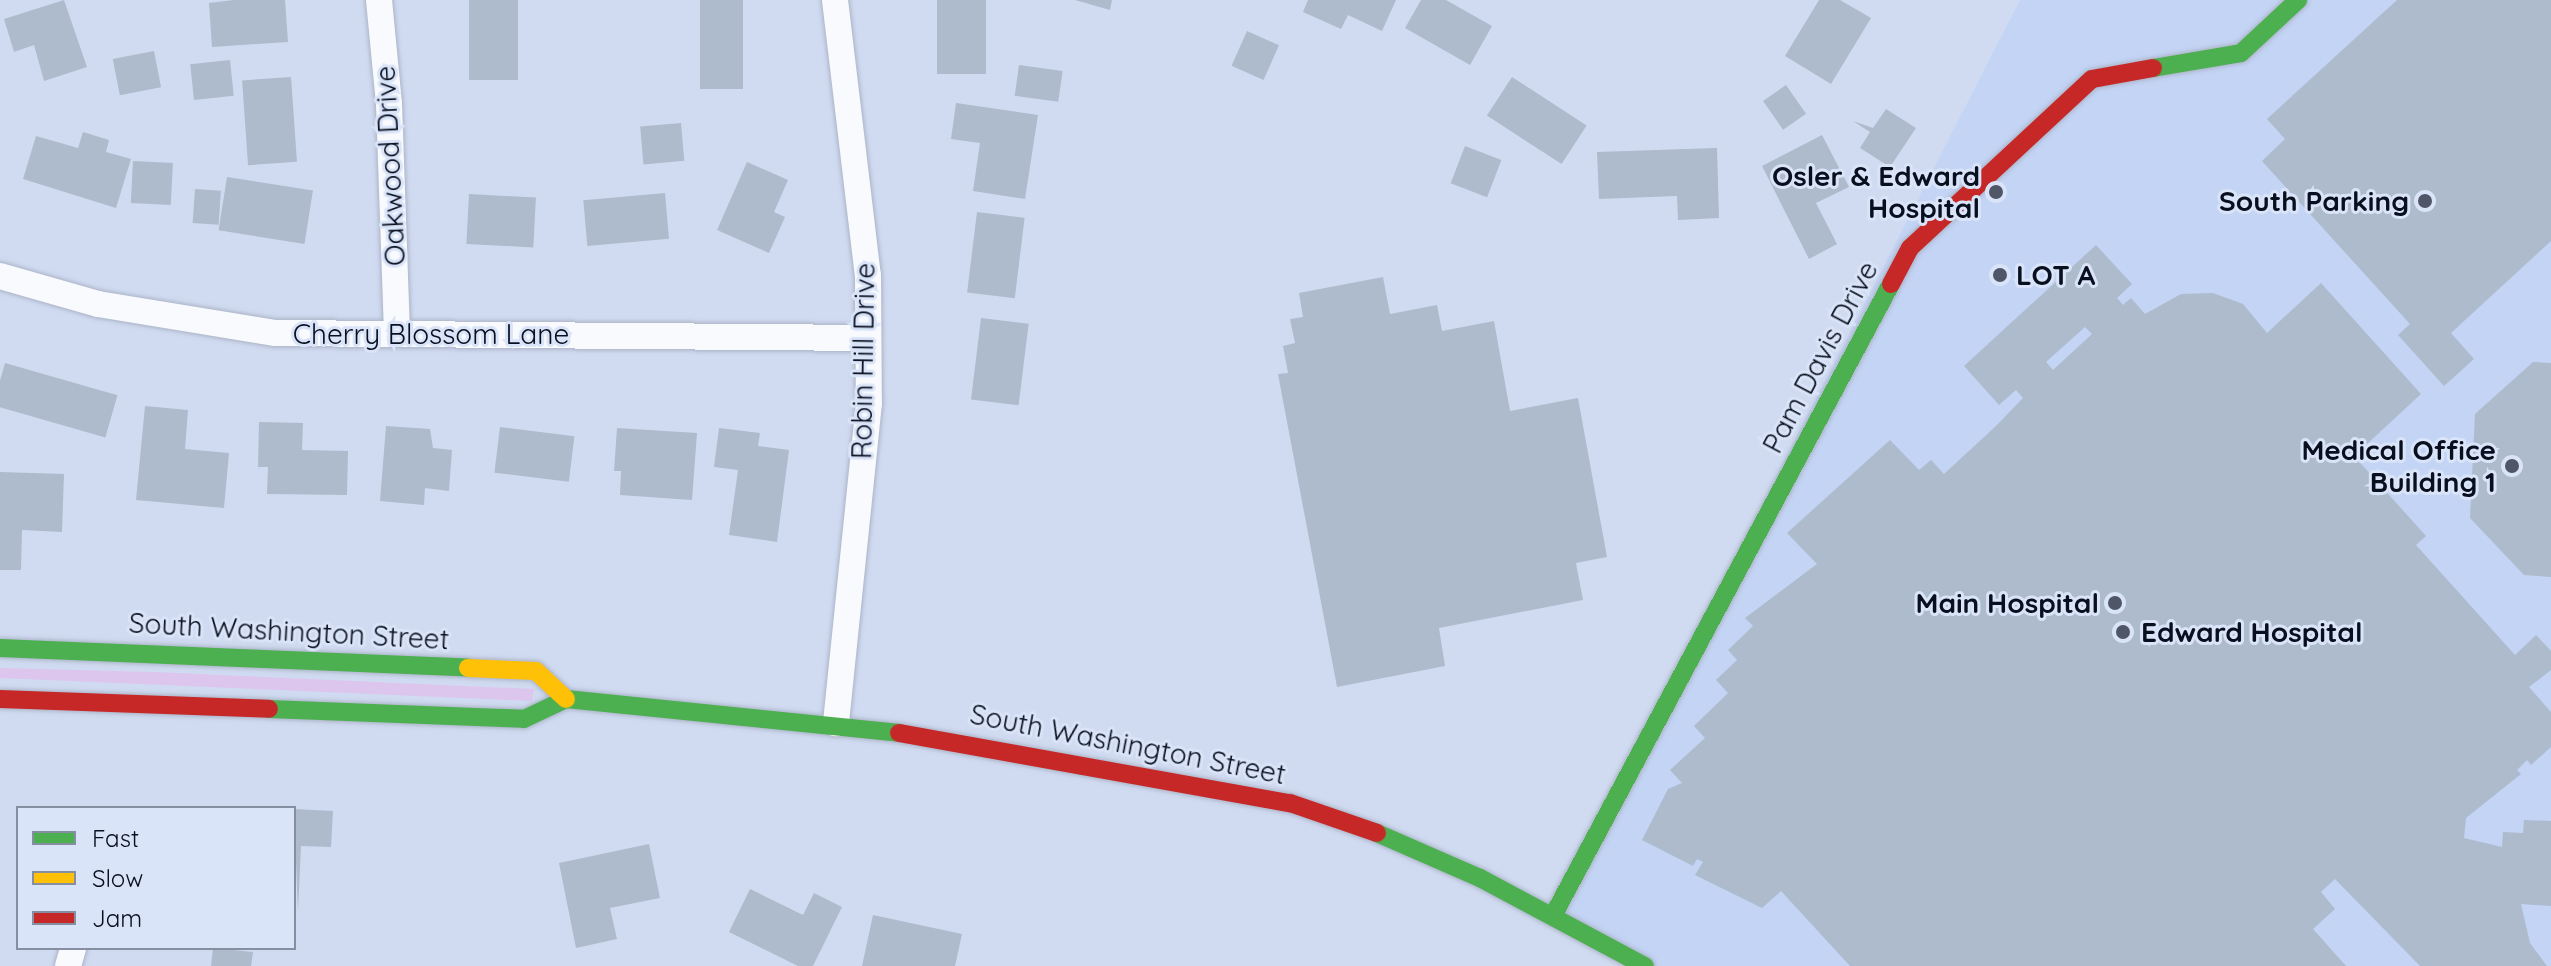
<!DOCTYPE html>
<html>
<head>
<meta charset="utf-8">
<style>
  body { margin:0 }
  #map { position:relative; width:2551px; height:966px; overflow:hidden; background:#d0dbf1; font-family:Quicksand,sans-serif }
  div>[style] { position:absolute }
  .built>* { inset:0; background:#c3d4f5 }
  .green>* { inset:0; background:#dcc6ed }
  .building>* { inset:0; background:#adbbcc; transform-origin:0 0 }
  .roads { filter:drop-shadow(0 0 2px #acb4c7) drop-shadow(0 0 2px #acb4c7) }
  .street>* { height:26px; margin:-13px; padding:0 13px; transform-origin:13px; border-radius:13px; background:#f8fafd }
  .fast>* { height:18px; margin:-9px; padding:0 9px; transform-origin:9px; border-radius:9px; background:#4caf50 }
  .slow>* { height:18px; margin:-9px; padding:0 9px; transform-origin:9px; border-radius:9px; background:#ffc107 }
  .jam>* { height:18px; margin:-9px; padding:0 9px; transform-origin:9px; border-radius:9px; background:#c62828 }
  .dots>* { width:22px; height:22px; translate:-50% -50%; box-sizing:border-box; border:4px solid #dae4f8; border-radius:50% }
  span { translate:-50% -50%; white-space:nowrap; text-align:center; line-height:1.15; -webkit-text-stroke:6px #dae4f8; paint-order:stroke }
  .street-label { font-size:28px; color:#080f1f }
  .poi-label { font-size:28px; color:#080f1f; font-weight:700 }
  .right { translate:-100% -50%; text-align:right }
  .left { translate:0 -50%; text-align:left }
  .legend { position:absolute; left:16px; top:806px; width:280px; height:144px; box-sizing:border-box; background:#dae4f8; border:2px solid #868fa1; margin:0; padding:10px 14px; list-style:none; font-size:24px; color:#080f1f }
  .legend li { display:flex; align-items:center; gap:16px; height:40px }
  .legend b { width:40px; border:2px solid #868fa1 }
</style>
</head>
<body>
<div id="map">
  <div class="built">
    <i style="clip-path:polygon(2020px 0,2551px 0,2551px 966px,1648px 966px,1553px 912px)"></i>
  </div>
  <div class="green">
    <i style="clip-path:polygon(0 668px,155px 672px,534px 689px,532px 701px,0 678px)"></i>
  </div>
  <div class="building">
    <i style="clip-path:polygon(64px 0,87px 67px,44px 81px,34px 45px,14px 52px,4px 19px)"></i>
    <i style="clip-path:polygon(234px 0,285px 0,288px 42px,212px 47px,209px 3px)"></i>
    <i style="left:469px;top:0;width:49px;height:80px"></i>
    <i style="left:700px;top:0;width:43px;height:89px"></i>
    <i style="left:937px;top:0;width:49px;height:74px"></i>
    <i style="clip-path:polygon(1075px 0,1112px 0,1110px 10px)"></i>
    <i style="clip-path:polygon(1308px 0,1396px 0,1382px 31px,1348px 15px,1341px 29px,1303px 12px)"></i>
    <i style="clip-path:polygon(1421px 0,1446px 0,1492px 26px,1470px 65px,1405px 28px)"></i>
    <i style="clip-path:polygon(1819px 0,1840px 0,1871px 18px,1831px 84px,1785px 56px)"></i>
    <i style="clip-path:polygon(2397px 0,2551px 0,2551px 241px,2451px 333px,2474px 359px,2444px 386px,2398px 335px,2410px 324px,2262px 161px,2285px 139px,2267px 119px)"></i>
    <i style="left:1247px;top:31px;width:35px;height:38px;rotate:24deg"></i>
    <i style="left:154px;top:51px;width:37px;height:42px;rotate:79deg"></i>
    <i style="left:230px;top:60px;width:36px;height:40px;rotate:84deg"></i>
    <i style="left:1019px;top:65px;width:44px;height:31px;rotate:8deg"></i>
    <i style="left:291px;top:77px;width:85px;height:49px;rotate:86deg"></i>
    <i style="left:1512px;top:77px;width:89px;height:46px;rotate:33deg"></i>
    <i style="left:1786px;top:85px;width:35px;height:28px;rotate:55deg"></i>
    <i style="clip-path:polygon(956px 103px,1038px 115px,1025px 199px,973px 191px,980px 143px,951px 139px)"></i>
    <i style="clip-path:polygon(1886px 109px,1916px 128px,1890px 167px,1860px 148px,1870px 132px,1853px 121px,1873px 128px)"></i>
    <i style="left:681px;top:123px;width:38px;height:41px;rotate:85deg"></i>
    <i style="clip-path:polygon(83px 132px,109px 140px,106px 152px,131px 159px,116px 208px,23px 179px,36px 136px,78px 148px)"></i>
    <i style="clip-path:polygon(1822px 135px,1849px 187px,1816px 203px,1837px 244px,1809px 259px,1762px 166px)"></i>
    <i style="left:1465px;top:146px;width:39px;height:40px;rotate:21deg"></i>
    <i style="clip-path:polygon(1717px 148px,1719px 218px,1678px 220px,1677px 196px,1599px 199px,1597px 152px)"></i>
    <i style="left:133px;top:161px;width:40px;height:42px;rotate:3deg"></i>
    <i style="clip-path:polygon(747px 162px,788px 180px,774px 212px,785px 217px,769px 253px,717px 230px)"></i>
    <i style="left:227px;top:177px;width:87px;height:54px;rotate:9deg"></i>
    <i style="left:195px;top:189px;width:26px;height:34px;rotate:4deg"></i>
    <i style="left:665px;top:193px;width:46px;height:82px;rotate:85deg"></i>
    <i style="left:469px;top:194px;width:67px;height:50px;rotate:3deg"></i>
    <i style="left:977px;top:212px;width:48px;height:81px;rotate:7deg"></i>
    <i style="clip-path:polygon(evenodd,2096px 245px,2132px 284px,2117px 298px,2123px 305px,2131px 298px,2145px 314px,2181px 294px,2213px 293px,2243px 304px,2267px 333px,2321px 283px,2421px 394px,2354px 456px,2426px 536px,2416px 545px,2515px 655px,2536px 635px,2551px 651px,2551px 670px,2529px 687px,2551px 712px,2551px 747px,2531px 765px,2527px 760px,2517px 770px,2521px 774px,2466px 818px,2464px 838px,2502px 847px,2503px 832px,2523px 833px,2524px 820px,2551px 821px,2551px 906px,2521px 904px,2530px 943px,2547px 966px,2420px 966px,2335px 879px,2321px 892px,2335px 909px,2313px 929px,2346px 966px,1850px 966px,1781px 891px,1762px 908px,1695px 875px,1703px 862px,1697px 859px,1693px 866px,1642px 840px,1668px 789px,1682px 783px,1670px 770px,1705px 738px,1694px 726px,1728px 693px,1716px 680px,1737px 660px,1728px 650px,1753px 626px,1745px 618px,1817px 564px,1787px 533px,1890px 440px,1919px 470px,1931px 460px,1944px 474px,1996px 426px,2023px 398px,2016px 390px,1999px 405px,1964px 366px,2096px 245px,2085px 327px,2092px 334px,2053px 370px,2046px 362px,2085px 327px)"></i>
    <i style="clip-path:polygon(1383px 277px,1390px 314px,1437px 305px,1442px 331px,1494px 321px,1510px 411px,1578px 398px,1607px 557px,1576px 563px,1583px 600px,1439px 628px,1445px 666px,1337px 687px,1278px 374px,1288px 373px,1283px 346px,1295px 343px,1290px 319px,1303px 317px,1299px 293px)"></i>
    <i style="left:981px;top:318px;width:48px;height:82px;rotate:7deg"></i>
    <i style="clip-path:polygon(2533px 362px,2551px 363px,2551px 577px,2524px 575px,2470px 518px,2475px 414px)"></i>
    <i style="left:5px;top:363px;width:117px;height:44px;rotate:16deg"></i>
    <i style="clip-path:polygon(145px 406px,188px 410px,185px 449px,229px 453px,224px 508px,136px 500px)"></i>
    <i style="clip-path:polygon(259px 422px,303px 423px,302px 450px,348px 451px,347px 495px,267px 494px,268px 467px,258px 467px)"></i>
    <i style="clip-path:polygon(386px 426px,430px 429px,433px 448px,452px 450px,449px 491px,425px 488px,424px 505px,380px 501px)"></i>
    <i style="left:500px;top:427px;width:75px;height:46px;rotate:7deg"></i>
    <i style="clip-path:polygon(617px 428px,697px 433px,692px 500px,620px 495px,621px 471px,614px 471px)"></i>
    <i style="clip-path:polygon(719px 428px,760px 433px,758px 446px,789px 450px,777px 542px,729px 535px,738px 470px,714px 467px)"></i>
    <i style="clip-path:polygon(0 472px,64px 474px,62px 532px,22px 530px,21px 570px,0 570px)"></i>
    <i style="clip-path:polygon(294px 809px,333px 811px,331px 847px,301px 846px,298px 912px)"></i>
    <i style="clip-path:polygon(649px 844px,660px 898px,610px 908px,617px 939px,576px 948px,559px 863px)"></i>
    <i style="clip-path:polygon(750px 889px,803px 915px,814px 893px,842px 907px,813px 966px,798px 966px,729px 932px)"></i>
    <i style="clip-path:polygon(873px 915px,962px 934px,955px 966px,862px 966px)"></i>
    <i style="clip-path:polygon(213px 948px,253px 952px,251px 966px,211px 966px)"></i>
  </div>
  <div class="roads">
    <div class="street">
      <i style="left:379px;top:0;width:104px;rotate:84.5deg"></i>
      <i style="left:389px;top:104px;width:229px;rotate:88deg"></i>
      <i style="left:835px;top:0;width:277px;rotate:83.2deg"></i>
      <i style="left:868px;top:275px;width:128px;rotate:89.6deg"></i>
      <i style="left:869px;top:403px;width:322px;rotate:95.9deg"></i>
      <i style="left:0;top:276px;width:102px;rotate:15.9deg"></i>
      <i style="left:98px;top:304px;width:180px;rotate:9.3deg"></i>
      <i style="left:276px;top:333px;width:592px;rotate:0.48deg"></i>
      <i style="left:68px;top:966px;width:19px;rotate:-74deg"></i>
    </div>
    <div class="fast">
      <i style="left:2153px;top:68px;width:89px;rotate:-9.7deg"></i>
      <i style="left:2241px;top:53px;width:78px;rotate:-42.9deg"></i>
      <i style="left:0;top:648px;width:468px;rotate:2.4deg"></i>
      <i style="left:269px;top:709px;width:255px;rotate:2.2deg"></i>
      <i style="left:524px;top:719px;width:47px;rotate:-25.5deg"></i>
      <i style="left:566px;top:699px;width:335px;rotate:5.8deg"></i>
      <i style="left:1377px;top:833px;width:112px;rotate:23.6deg"></i>
      <i style="left:1480px;top:878px;width:187px;rotate:28.1deg"></i>
      <i style="left:1554px;top:914px;width:714px;rotate:-61.86deg"></i>
    </div>
    <div class="slow">
      <i style="left:468px;top:668px;width:68px;rotate:2.5deg"></i>
      <i style="left:536px;top:671px;width:41px;rotate:43deg"></i>
    </div>
    <div class="jam">
      <i style="left:1891px;top:284px;width:41px;rotate:-62.2deg"></i>
      <i style="left:1910px;top:248px;width:248px;rotate:-42.9deg"></i>
      <i style="left:2092px;top:79px;width:62px;rotate:-10.2deg"></i>
      <i style="left:0;top:699px;width:269px;rotate:2.1deg"></i>
      <i style="left:899px;top:733px;width:397px;rotate:10.2deg"></i>
      <i style="left:1290px;top:803px;width:92px;rotate:19deg"></i>
    </div>
  </div>
  <div class="dots">
    <i style="left:1996px;top:192px;background:#4e5668"></i>
    <i style="left:2425px;top:201px;background:#4e5668"></i>
    <i style="left:2000px;top:275px;background:#4e5668"></i>
    <i style="left:2512px;top:466px;background:#4e5668"></i>
    <i style="left:2115px;top:603px;background:#4e5668"></i>
    <i style="left:2123px;top:632px;background:#4e5668"></i>
  </div>
  <div class="street-label">
    <span style="left:390px;top:166px;rotate:-93deg">Oakwood Drive</span>
    <span style="left:431px;top:334px">Cherry Blossom Lane</span>
    <span style="left:1820px;top:357px;rotate:-62deg">Pam Davis Drive</span>
    <span style="left:863px;top:361px;rotate:-89deg">Robin Hill Drive</span>
    <span style="left:289px;top:631px;rotate:3deg">South Washington Street</span>
    <span style="left:1128px;top:744px;rotate:11deg">South Washington Street</span>
  </div>
  <div class="poi-label">
    <span class="right" style="left:1980px;top:192px">Osler &amp; Edward<br>Hospital</span>
    <span class="right" style="left:2409px;top:201px">South Parking</span>
    <span class="left" style="left:2016px;top:275px">LOT A</span>
    <span class="right" style="left:2496px;top:466px">Medical Office<br>Building 1</span>
    <span class="right" style="left:2099px;top:603px">Main Hospital</span>
    <span class="left" style="left:2141px;top:632px">Edward Hospital</span>
  </div>
  <ul class="legend">
  <li><b style="height:10px;background:#4caf50"></b>Fast</li>
  <li><b style="height:10px;background:#ffc107"></b>Slow</li>
  <li><b style="height:10px;background:#c62828"></b>Jam</li>
  </ul>
</div>
</body>
</html>
